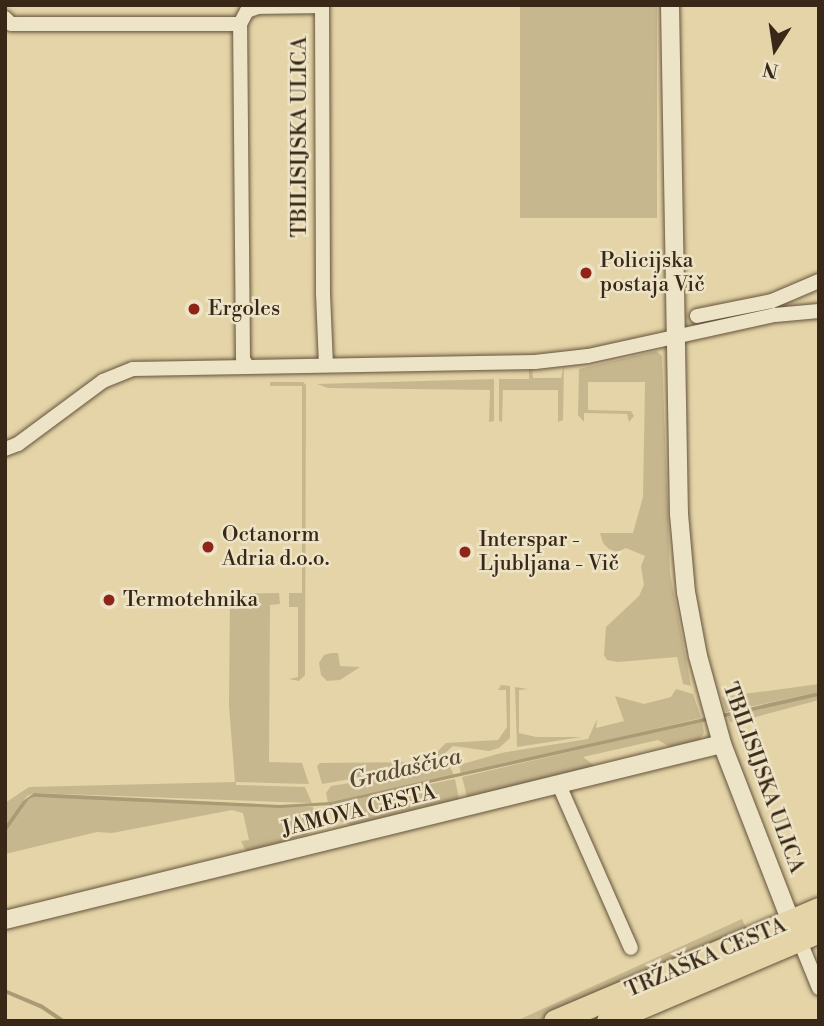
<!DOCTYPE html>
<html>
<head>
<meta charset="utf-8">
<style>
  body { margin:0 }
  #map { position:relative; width:824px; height:1026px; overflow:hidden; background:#e4d4a7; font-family:"Libre Bodoni",serif }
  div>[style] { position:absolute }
  .green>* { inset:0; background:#c7b78f; transform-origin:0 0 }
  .water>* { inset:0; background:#aa9a76 }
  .stream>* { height:3.5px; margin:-1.75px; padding:0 1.75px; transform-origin:1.75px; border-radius:1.75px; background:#aa9a76 }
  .roads { filter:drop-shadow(0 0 2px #64533b) drop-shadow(0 0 2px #64533b) }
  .minor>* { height:14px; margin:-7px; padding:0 7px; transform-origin:7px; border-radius:7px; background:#ede3c6 }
  .tertiary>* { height:18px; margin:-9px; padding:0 9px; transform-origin:9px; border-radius:9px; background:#ede3c6 }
  .primary>* { height:23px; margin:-11.5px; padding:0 11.5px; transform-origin:11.5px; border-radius:11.5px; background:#e4d4a7 }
  .dots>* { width:19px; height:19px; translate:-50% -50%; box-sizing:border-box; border:4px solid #ede3c6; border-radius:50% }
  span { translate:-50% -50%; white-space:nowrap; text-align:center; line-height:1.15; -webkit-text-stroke:5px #ede3c6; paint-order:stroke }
  .street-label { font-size:21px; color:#392817 }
  .poi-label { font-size:21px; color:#392817 }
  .left { translate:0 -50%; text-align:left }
  .water-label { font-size:23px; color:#5b4a34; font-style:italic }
  .frame { position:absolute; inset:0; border:7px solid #392817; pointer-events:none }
  .north { position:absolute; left:740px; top:14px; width:70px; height:70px; -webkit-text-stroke:5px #ede3c6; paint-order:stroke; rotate:192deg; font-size:19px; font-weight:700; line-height:28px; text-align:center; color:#392817 }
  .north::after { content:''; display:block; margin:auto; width:24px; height:32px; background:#392817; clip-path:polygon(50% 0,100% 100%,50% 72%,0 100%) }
</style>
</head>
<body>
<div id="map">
  <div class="green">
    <i style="left:520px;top:5px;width:137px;height:213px"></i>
    <i style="clip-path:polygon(656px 351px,662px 356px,670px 573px,691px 686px,683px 684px,677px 657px,618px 662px,607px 660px,604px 655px,606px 627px,639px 596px,644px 585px,641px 566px,645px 556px,626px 548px,617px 552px,609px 549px,603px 543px,600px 533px,633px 533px,643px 497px,645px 382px,588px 382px,588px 410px,631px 411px,634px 416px,629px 422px,627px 414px,584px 413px,584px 422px,578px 415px,579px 369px)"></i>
    <i style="clip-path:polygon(564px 365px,563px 420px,558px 422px,558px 390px,503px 390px,502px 422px,499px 421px,499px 379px,529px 379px,529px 368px,532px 367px,533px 378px,561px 378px)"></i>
    <i style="clip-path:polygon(494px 379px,494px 421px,489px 422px,490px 390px,328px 388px,317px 384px)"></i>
    <i style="clip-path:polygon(270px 382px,303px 382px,306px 385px,305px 675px,299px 681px,289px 679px,298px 677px,298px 607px,289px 607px,289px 593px,302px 593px,302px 386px,270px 386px)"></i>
    <i style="clip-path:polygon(279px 593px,280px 604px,270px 605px,269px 762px,302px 763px,309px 784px,236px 782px,236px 785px,305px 787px,312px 803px,34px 793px,27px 796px,5px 826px,5px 803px,29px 787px,235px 782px,229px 706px,230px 594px)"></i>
    <i style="clip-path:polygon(331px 653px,338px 653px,340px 666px,360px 667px,340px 680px,327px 681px,321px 675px,319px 663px,324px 655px)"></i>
    <i style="clip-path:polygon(819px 684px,819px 692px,726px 712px,722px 697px)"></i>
    <i style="clip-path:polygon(501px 685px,510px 686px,510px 738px,499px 748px,489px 751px,453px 746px,432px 765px,322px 784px,317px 766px,320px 763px,418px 762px,432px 757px,446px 743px,498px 740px,507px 727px,506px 690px,498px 690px)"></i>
    <i style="clip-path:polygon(515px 687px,528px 689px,519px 690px,519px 733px,536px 737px,582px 737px,517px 747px)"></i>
    <i style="clip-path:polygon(676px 689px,693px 694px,701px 718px,461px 774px,459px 765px,501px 753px,588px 739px,597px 719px,596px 728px,624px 721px,615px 696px,644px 704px,671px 697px)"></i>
    <i style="clip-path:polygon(819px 696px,819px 700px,741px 721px,730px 722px,727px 715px)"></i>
    <i style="clip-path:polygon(702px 721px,704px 733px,699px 740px,670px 747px,658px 740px,583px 757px,595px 766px,467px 797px,462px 777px)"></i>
    <i style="clip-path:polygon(450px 767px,454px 775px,328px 803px,326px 793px,331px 786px)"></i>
    <i style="clip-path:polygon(455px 779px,459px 799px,352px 825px,336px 820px,329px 805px)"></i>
    <i style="clip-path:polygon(34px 797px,313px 807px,316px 821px,314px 829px,307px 835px,246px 851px,241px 841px,249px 840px,243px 813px,232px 810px,112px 833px,97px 832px,5px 854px,5px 833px,29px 799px)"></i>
    <i style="clip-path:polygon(742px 919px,749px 934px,540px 1021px,516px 1021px)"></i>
  </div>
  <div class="water">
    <i style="clip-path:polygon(819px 692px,819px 696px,331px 805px,280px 808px,34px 797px,29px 799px,5px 833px,5px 826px,23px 801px,34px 793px,280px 805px,331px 802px)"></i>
  </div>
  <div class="stream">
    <i style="left:5px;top:991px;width:39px;rotate:23deg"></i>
    <i style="left:41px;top:1006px;width:27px;rotate:34deg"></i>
  </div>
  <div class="roads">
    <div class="minor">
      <i style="left:5px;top:18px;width:8px;rotate:45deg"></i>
      <i style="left:11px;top:24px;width:229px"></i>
      <i style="left:697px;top:316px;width:76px;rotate:-11.3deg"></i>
      <i style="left:772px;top:301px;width:51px;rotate:-23.1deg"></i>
      <i style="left:247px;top:366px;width:8px;rotate:-120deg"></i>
      <i style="left:243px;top:359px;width:335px;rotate:-90.5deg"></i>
      <i style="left:240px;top:24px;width:15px;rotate:-62deg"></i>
      <i style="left:247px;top:11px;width:12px;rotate:-20deg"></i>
      <i style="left:258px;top:7px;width:64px;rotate:-0.9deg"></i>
      <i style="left:322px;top:6px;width:288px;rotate:89.8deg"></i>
      <i style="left:323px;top:294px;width:71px;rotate:87.6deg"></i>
      <i style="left:5px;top:449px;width:14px;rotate:-21deg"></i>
      <i style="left:18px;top:444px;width:106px;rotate:-36.5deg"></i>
      <i style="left:103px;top:381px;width:32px;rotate:-22deg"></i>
      <i style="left:133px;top:369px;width:402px;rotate:-1deg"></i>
      <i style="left:535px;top:362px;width:53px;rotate:-6.5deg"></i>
      <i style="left:588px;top:356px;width:191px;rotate:-12.4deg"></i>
      <i style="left:775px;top:315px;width:44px;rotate:-5.2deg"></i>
      <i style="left:559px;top:785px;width:178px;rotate:66.2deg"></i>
      <i style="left:799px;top:939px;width:53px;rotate:67.8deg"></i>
    </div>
    <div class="tertiary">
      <i style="left:670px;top:5px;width:509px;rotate:88.99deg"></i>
      <i style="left:679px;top:514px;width:78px;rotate:84.9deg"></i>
      <i style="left:686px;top:592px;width:65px;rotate:79.4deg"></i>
      <i style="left:698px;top:656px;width:91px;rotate:74.7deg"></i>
      <i style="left:722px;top:744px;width:202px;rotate:68.8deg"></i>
      <i style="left:5px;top:920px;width:738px;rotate:-13.79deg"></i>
    </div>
    <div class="primary">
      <i style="left:555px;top:1021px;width:287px;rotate:-23deg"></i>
      <i style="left:608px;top:1021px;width:229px;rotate:-23.1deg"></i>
    </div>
  </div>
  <div class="dots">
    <i style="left:586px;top:273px;background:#8f2418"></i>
    <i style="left:194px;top:309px;background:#8f2418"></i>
    <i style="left:208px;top:547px;background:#8f2418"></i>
    <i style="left:465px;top:552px;background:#8f2418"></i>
    <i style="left:109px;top:600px;background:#8f2418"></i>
  </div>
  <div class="street-label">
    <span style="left:300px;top:137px;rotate:-90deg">TBILISIJSKA ULICA</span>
    <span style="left:763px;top:778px;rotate:70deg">TBILISIJSKA ULICA</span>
    <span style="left:359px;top:811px;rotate:-14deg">JAMOVA CESTA</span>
    <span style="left:706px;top:958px;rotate:-23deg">TRŽAŠKA CESTA</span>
  </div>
  <div class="poi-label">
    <span class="left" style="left:600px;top:273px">Policijska<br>postaja Vič</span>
    <span class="left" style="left:208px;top:309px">Ergoles</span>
    <span class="left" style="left:222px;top:547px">Octanorm<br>Adria d.o.o.</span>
    <span class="left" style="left:479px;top:552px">Interspar -<br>Ljubljana - Vič</span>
    <span class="left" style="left:123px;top:600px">Termotehnika</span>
  </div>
  <div class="water-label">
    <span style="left:405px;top:769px;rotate:-13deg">Gradaščica</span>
  </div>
  <div class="frame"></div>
  <div class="north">N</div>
</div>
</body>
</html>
